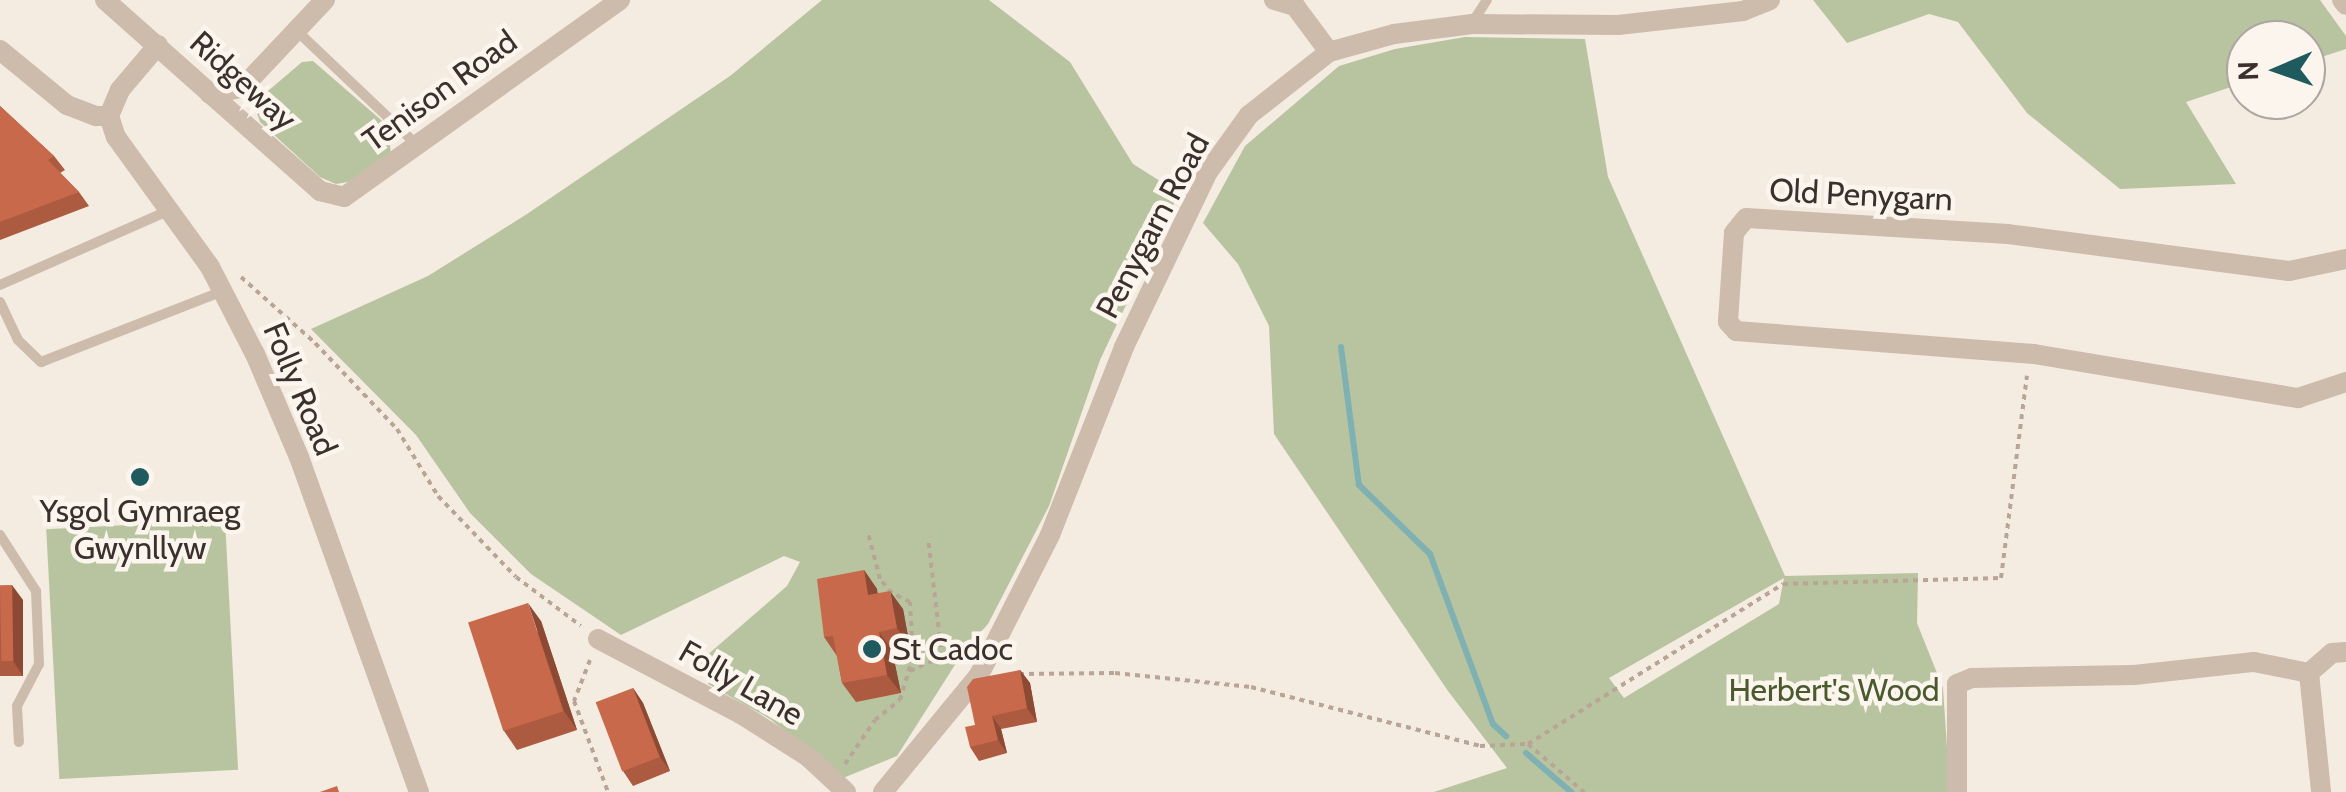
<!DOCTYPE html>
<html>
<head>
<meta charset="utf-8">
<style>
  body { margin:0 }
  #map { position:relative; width:2346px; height:792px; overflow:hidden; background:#f4ebe1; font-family:Cabin,sans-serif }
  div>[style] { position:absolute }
  .green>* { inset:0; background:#b8c4a0; transform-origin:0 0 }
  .stream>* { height:6px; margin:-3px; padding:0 3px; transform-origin:3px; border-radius:3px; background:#7fb0b2 }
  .path>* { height:4px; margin-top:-2px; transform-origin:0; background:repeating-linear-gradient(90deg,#b9a596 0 5px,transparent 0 10px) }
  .service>* { height:10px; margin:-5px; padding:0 5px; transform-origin:5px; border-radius:5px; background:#cdbbac }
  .minor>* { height:20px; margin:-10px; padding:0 10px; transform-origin:10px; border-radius:10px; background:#cdbbac }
  .wall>* { inset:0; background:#ac5a40 }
  .shaded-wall>* { inset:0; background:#8c4a34 }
  .building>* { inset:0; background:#c8694b; transform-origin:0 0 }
  .dots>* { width:28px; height:28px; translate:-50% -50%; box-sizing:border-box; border:5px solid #fbf5ee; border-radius:50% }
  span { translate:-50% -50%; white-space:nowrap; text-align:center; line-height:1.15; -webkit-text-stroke:9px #fbf5ee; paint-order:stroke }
  .street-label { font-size:32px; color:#3b302b }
  .poi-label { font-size:32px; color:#3b302b }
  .left { translate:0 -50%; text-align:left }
  .park-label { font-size:32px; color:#4a5a2e }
  .north { position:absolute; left:2226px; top:20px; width:100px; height:100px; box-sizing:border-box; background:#fbf5ee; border:2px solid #aea6a0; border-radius:50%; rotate:268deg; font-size:28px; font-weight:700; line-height:40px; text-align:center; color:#3b302b }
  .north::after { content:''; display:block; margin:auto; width:35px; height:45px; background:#1f5a5e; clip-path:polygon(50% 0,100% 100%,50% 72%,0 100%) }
</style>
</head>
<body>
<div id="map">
  <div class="green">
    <i style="clip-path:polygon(822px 0,989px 0,1070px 62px,1133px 164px,1179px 193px,1100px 360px,1049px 506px,988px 624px,965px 649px,897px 756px,843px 778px,770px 719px,708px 684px,714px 676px,698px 663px,787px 586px,800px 562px,784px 556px,621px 635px,531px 574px,470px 513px,416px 435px,311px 329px,428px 276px,527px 214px,730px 76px)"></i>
    <i style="clip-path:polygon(1813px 0,2320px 0,2346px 36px,2346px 49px,2306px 62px,2306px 40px,2246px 40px,2246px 82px,2186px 102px,2236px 184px,2120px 189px,2027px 113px,1958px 22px,1929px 14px,1847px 43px)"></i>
    <i style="clip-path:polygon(evenodd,1465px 37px,1585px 39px,1608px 177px,1785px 576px,1918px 573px,1917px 623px,1943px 688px,1950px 792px,1434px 792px,1507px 768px,1448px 691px,1274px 434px,1269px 326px,1238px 264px,1203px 223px,1245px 146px,1339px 66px,1395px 49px,1465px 37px,1784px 578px,1779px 604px,1624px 698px,1609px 678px,1784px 578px)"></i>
    <i style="clip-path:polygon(313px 61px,388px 126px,391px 155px,353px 181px,336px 184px,320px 177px,260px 122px,256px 110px,261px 97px,302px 62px)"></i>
    <i style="left:225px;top:520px;width:250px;height:179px;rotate:87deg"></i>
  </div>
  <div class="stream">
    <i style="left:1341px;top:347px;width:139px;rotate:82.6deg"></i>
    <i style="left:1359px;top:485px;width:99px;rotate:44.2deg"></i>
    <i style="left:1430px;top:554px;width:181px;rotate:69.7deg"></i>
    <i style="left:1493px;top:724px;width:18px;rotate:43deg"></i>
    <i style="left:1526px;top:753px;width:60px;rotate:40.9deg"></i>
  </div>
  <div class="path">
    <i style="left:241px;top:277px;width:99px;rotate:41.7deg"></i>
    <i style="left:315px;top:343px;width:119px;rotate:46.4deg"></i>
    <i style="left:397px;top:429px;width:79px;rotate:58.5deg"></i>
    <i style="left:438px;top:496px;width:112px;rotate:46.1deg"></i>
    <i style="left:516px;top:577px;width:81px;rotate:37deg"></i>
    <i style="left:590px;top:660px;width:44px;rotate:111.3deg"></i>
    <i style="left:574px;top:701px;width:97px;rotate:69.5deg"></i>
    <i style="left:910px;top:671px;width:35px;rotate:-24deg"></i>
    <i style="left:942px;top:657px;width:120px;rotate:-96.7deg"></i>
    <i style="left:1019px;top:674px;width:96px;rotate:-0.6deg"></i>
    <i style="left:1115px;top:673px;width:137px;rotate:5.9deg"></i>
    <i style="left:1251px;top:687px;width:236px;rotate:14.4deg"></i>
    <i style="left:1480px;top:746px;width:48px;rotate:-2.4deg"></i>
    <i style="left:1528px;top:744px;width:301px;rotate:-32.1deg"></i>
    <i style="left:1783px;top:584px;width:218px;rotate:-1.6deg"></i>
    <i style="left:2001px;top:578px;width:204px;rotate:-82.7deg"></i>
    <i style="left:1528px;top:744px;width:74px;rotate:40.6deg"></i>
    <i style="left:845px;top:764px;width:53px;rotate:-55.7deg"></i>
    <i style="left:875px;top:720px;width:32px;rotate:-39deg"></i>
    <i style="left:900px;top:700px;width:46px;rotate:-73.5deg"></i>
    <i style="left:913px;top:656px;width:54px;rotate:-93.2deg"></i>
    <i style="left:910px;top:602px;width:20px;rotate:-153deg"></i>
    <i style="left:892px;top:593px;width:18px;rotate:-131deg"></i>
    <i style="left:880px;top:579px;width:48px;rotate:-104.6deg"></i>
  </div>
  <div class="service">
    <i style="left:1472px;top:23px;width:27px;rotate:-57deg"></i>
    <i style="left:297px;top:31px;width:164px;rotate:43.5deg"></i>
    <i style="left:0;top:285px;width:186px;rotate:-23.8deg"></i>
    <i style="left:0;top:302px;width:42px;rotate:64.7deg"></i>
    <i style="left:18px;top:340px;width:32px;rotate:44deg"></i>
    <i style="left:41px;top:362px;width:195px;rotate:-21.3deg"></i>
    <i style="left:0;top:535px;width:67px;rotate:57.3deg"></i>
    <i style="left:36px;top:591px;width:73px;rotate:87.6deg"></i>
    <i style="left:39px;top:664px;width:47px;rotate:117.6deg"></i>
    <i style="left:17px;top:706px;width:36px;rotate:87deg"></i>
  </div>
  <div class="minor">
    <i style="left:105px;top:0;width:288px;rotate:41.6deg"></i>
    <i style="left:320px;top:191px;width:25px;rotate:14deg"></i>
    <i style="left:344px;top:197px;width:339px;rotate:-35.5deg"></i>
    <i style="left:1274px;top:0;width:22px;rotate:16deg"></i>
    <i style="left:1295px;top:6px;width:57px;rotate:53.5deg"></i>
    <i style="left:2342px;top:0;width:6px;rotate:51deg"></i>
    <i style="left:158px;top:45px;width:59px;rotate:130.2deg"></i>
    <i style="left:120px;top:90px;width:28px;rotate:113deg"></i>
    <i style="left:109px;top:116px;width:22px;rotate:72deg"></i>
    <i style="left:116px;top:137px;width:160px;rotate:54.1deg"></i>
    <i style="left:210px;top:267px;width:98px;rotate:62.7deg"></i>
    <i style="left:255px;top:354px;width:112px;rotate:66.9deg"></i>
    <i style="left:299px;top:457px;width:356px;rotate:70.3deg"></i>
    <i style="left:0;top:50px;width:87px;rotate:39.4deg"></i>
    <i style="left:67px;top:105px;width:31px;rotate:21deg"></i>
    <i style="left:96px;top:116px;width:13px"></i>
    <i style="left:210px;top:94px;width:33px;rotate:-11deg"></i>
    <i style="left:242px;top:88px;width:121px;rotate:-46.7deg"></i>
    <i style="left:2346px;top:259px;width:58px;rotate:168.1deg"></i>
    <i style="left:2289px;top:271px;width:283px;rotate:-172.5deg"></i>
    <i style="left:2008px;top:234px;width:262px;rotate:-176.5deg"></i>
    <i style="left:1746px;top:218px;width:19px;rotate:129deg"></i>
    <i style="left:1734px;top:233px;width:89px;rotate:93.9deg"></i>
    <i style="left:1728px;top:322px;width:12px;rotate:48deg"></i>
    <i style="left:1736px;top:331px;width:299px;rotate:4.4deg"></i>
    <i style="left:2034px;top:354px;width:268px;rotate:9.5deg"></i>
    <i style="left:2298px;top:398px;width:51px;rotate:-18.4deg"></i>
    <i style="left:598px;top:639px;width:161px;rotate:27.7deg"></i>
    <i style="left:741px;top:714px;width:78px;rotate:32.5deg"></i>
    <i style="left:807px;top:756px;width:53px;rotate:42.7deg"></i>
    <i style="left:2309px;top:673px;width:120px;rotate:84.2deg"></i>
    <i style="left:2309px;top:673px;width:30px;rotate:-41deg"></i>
    <i style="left:2332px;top:653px;width:14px;rotate:-4deg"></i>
    <i style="left:883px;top:792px;width:151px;rotate:-50.6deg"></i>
    <i style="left:979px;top:675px;width:157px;rotate:-63.1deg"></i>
    <i style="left:1050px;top:535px;width:202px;rotate:-68.5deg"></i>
    <i style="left:1124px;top:347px;width:194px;rotate:-64.4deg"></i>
    <i style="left:1208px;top:172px;width:70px;rotate:-54.3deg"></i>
    <i style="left:1249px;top:115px;width:102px;rotate:-38.2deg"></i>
    <i style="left:1329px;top:52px;width:67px;rotate:-15.5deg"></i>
    <i style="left:1394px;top:34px;width:79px;rotate:-7.3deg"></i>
    <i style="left:1472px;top:24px;width:146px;rotate:0.4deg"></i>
    <i style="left:1618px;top:25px;width:126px;rotate:-6.4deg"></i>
    <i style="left:1743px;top:11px;width:29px;rotate:-22deg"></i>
    <i style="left:1957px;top:792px;width:108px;rotate:-90deg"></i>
    <i style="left:1957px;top:684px;width:16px;rotate:-22deg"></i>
    <i style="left:1972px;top:678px;width:162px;rotate:-1.1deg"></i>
    <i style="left:2134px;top:675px;width:121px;rotate:-6.2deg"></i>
    <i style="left:2254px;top:662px;width:56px;rotate:11.3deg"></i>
  </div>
  <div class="wall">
    <i style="clip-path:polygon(0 106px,54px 156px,65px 170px,60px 173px,79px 192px,89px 206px,0 240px)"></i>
    <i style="clip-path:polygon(864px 570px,877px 589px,877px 593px,903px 609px,910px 647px,892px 650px,901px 693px,856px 702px,842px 683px,837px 656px,824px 637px)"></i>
    <i style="clip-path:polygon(0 586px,23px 600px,23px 676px,0 676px)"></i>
    <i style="clip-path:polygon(541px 621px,577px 730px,517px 750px,504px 731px)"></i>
    <i style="clip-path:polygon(1020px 670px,1030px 683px,1037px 722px,1001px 729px,1007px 753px,979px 761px,970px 747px)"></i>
    <i style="clip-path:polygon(633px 688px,643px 703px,670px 771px,633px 786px,623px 771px)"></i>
  </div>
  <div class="shaded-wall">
    <i style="clip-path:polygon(864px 570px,877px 589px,881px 613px,868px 595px)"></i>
    <i style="clip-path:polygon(12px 585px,23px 600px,23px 676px,13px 661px)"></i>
    <i style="clip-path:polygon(890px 591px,903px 609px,910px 647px,897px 628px)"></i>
    <i style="clip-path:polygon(528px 603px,541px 621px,577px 730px,564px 711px)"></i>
    <i style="clip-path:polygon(879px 632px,892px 650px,901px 693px,887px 675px)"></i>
    <i style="clip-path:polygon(1020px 670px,1030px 683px,1037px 722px,1027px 708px)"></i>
    <i style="clip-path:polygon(633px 688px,643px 703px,670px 771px,660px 757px)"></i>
    <i style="clip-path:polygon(992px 716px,1001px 729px,1007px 753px,998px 740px)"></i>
  </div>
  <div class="building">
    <i style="clip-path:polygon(0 106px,54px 156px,48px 160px,79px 192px,0 222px)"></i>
    <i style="clip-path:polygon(864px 570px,868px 595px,890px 591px,897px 628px,879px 632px,887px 675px,842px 683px,833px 636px,824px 637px,817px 579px)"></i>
    <i style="left:12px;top:585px;width:76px;height:12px;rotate:89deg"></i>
    <i style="left:528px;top:603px;width:114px;height:63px;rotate:72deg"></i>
    <i style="clip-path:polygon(1020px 670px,1027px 708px,992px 716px,998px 740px,970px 747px,965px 727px,975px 725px,967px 687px,973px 679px)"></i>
    <i style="left:633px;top:688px;width:74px;height:40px;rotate:69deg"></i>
    <i style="clip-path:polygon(337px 786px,339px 792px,320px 792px)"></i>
  </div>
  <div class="dots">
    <i style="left:140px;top:477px;background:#1f5a5e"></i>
    <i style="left:872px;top:649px;background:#1f5a5e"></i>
  </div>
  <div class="street-label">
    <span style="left:243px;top:81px;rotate:42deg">Ridgeway</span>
    <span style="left:440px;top:91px;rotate:-36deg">Tenison Road</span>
    <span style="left:1861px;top:195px;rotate:3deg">Old Penygarn</span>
    <span style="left:1153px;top:226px;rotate:-62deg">Penygarn Road</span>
    <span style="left:300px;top:389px;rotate:67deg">Folly Road</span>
    <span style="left:741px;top:683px;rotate:30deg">Folly Lane</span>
  </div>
  <div class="poi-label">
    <span style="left:140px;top:530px">Ysgol Gymraeg<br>Gwynllyw</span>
    <span class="left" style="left:892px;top:649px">St Cadoc</span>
  </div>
  <div class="park-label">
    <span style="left:1834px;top:690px">Herbert's Wood</span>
  </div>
  <div class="north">N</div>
</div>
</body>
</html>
